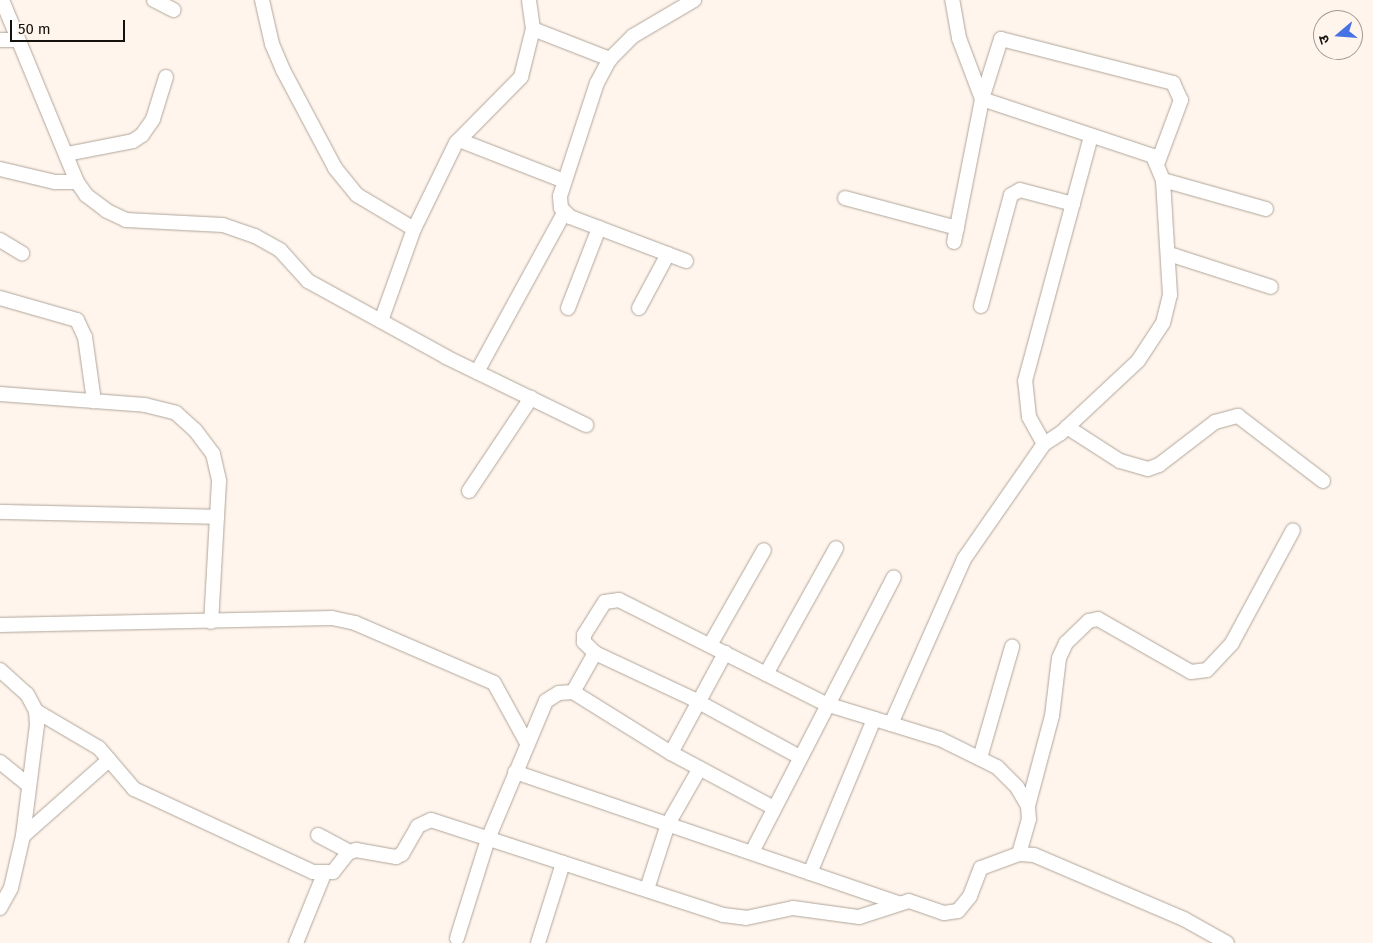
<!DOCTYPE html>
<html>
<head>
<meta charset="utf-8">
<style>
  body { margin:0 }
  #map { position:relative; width:1373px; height:943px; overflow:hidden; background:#fff5ec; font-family:"Fira Sans","Noto Sans Devanagari",sans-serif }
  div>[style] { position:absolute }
  .roads { filter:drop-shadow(0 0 1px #b0a59a) drop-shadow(0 0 1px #b0a59a) }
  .minor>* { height:14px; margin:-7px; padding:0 7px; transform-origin:7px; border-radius:7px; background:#fff }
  span { translate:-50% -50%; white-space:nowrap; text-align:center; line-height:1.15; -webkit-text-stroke:5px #fff5ec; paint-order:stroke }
  .north { position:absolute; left:1313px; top:10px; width:50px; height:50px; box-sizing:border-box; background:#fff5ec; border:1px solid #a19a93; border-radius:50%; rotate:252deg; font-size:14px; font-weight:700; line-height:20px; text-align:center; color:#15110d }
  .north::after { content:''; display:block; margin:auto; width:18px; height:22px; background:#4772e5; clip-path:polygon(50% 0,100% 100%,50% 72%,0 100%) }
  .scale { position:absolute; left:10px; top:20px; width:115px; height:22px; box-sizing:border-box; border:2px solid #15110d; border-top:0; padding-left:6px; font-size:15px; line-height:18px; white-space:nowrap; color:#15110d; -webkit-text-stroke:4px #fff5ec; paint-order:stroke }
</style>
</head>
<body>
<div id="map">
  <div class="roads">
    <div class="minor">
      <i style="left:2px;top:0;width:197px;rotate:67.6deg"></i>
      <i style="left:77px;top:182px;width:16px;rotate:55deg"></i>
      <i style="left:86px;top:195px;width:26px;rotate:37deg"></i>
      <i style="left:107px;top:211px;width:21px;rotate:25deg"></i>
      <i style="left:126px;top:220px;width:97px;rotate:3deg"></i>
      <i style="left:223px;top:225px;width:34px;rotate:19deg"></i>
      <i style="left:255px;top:236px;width:29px;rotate:29deg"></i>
      <i style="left:280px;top:250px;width:42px;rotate:47.9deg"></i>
      <i style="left:308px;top:281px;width:158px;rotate:28.8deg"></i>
      <i style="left:446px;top:357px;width:156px;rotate:25.9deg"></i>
      <i style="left:154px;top:0;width:22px;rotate:27deg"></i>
      <i style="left:262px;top:0;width:45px;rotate:77.2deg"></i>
      <i style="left:272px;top:44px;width:28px;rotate:67deg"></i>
      <i style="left:283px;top:70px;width:111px;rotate:62deg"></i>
      <i style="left:335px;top:168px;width:35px;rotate:51deg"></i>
      <i style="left:357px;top:195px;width:66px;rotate:30.8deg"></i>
      <i style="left:533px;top:29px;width:83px;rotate:21.3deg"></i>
      <i style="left:0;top:40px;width:17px"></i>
      <i style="left:459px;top:140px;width:113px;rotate:21.3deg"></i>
      <i style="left:67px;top:154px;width:67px;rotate:-11.1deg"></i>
      <i style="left:133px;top:141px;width:11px;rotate:-34deg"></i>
      <i style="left:142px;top:135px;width:19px;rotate:-55deg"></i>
      <i style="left:153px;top:119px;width:44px;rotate:-72.8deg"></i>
      <i style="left:0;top:169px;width:57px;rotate:13.3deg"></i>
      <i style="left:55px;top:182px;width:22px"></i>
      <i style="left:1163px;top:180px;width:107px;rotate:15.7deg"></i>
      <i style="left:845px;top:198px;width:116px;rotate:15deg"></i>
      <i style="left:0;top:240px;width:26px;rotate:31deg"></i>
      <i style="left:954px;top:242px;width:146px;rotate:-78.9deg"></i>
      <i style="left:982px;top:99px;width:63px;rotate:-72.4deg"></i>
      <i style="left:1001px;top:39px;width:178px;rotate:14.3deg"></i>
      <i style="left:1173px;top:83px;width:19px;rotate:65deg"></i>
      <i style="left:1181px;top:100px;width:66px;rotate:110.4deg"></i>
      <i style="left:1169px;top:254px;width:107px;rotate:17.9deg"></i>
      <i style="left:686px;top:261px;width:124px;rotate:-159.2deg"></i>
      <i style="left:570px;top:217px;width:13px;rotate:-135deg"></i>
      <i style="left:561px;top:208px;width:12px;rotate:-95deg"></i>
      <i style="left:560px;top:196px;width:119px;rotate:-71.9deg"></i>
      <i style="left:597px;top:83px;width:27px;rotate:-62deg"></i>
      <i style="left:610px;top:59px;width:33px;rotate:-45deg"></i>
      <i style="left:633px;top:36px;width:71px;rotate:-30.5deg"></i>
      <i style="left:0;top:298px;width:80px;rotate:15.9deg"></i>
      <i style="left:77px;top:320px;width:19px;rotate:65deg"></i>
      <i style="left:85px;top:337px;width:65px;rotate:82deg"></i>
      <i style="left:981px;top:306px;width:115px;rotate:-74.9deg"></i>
      <i style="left:1011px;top:195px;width:10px;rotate:-29deg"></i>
      <i style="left:1020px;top:190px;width:55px;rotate:14.8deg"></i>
      <i style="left:568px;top:308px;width:86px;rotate:-68.8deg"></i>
      <i style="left:639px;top:308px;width:61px;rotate:-61.8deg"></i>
      <i style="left:381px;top:321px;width:98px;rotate:-70.3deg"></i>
      <i style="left:414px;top:229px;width:96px;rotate:-64deg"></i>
      <i style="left:456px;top:143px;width:93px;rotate:-45.4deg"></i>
      <i style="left:521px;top:77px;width:49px;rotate:-76deg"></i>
      <i style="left:533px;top:29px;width:29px;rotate:-98deg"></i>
      <i style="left:477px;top:372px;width:181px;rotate:-61.3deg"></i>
      <i style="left:0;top:394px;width:145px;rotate:4.3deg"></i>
      <i style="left:145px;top:405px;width:32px;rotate:14deg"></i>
      <i style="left:176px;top:413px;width:25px;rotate:42deg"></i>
      <i style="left:195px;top:430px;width:30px;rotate:53deg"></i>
      <i style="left:213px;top:454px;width:28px;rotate:77deg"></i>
      <i style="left:219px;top:481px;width:141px;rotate:93.2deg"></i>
      <i style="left:1067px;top:427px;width:63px;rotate:32.7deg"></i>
      <i style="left:1120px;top:461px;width:29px;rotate:16deg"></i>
      <i style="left:1148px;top:469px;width:12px;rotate:-20deg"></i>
      <i style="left:1159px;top:465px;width:71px;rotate:-37.5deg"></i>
      <i style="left:1215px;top:422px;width:24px;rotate:-15deg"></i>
      <i style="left:1238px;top:416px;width:107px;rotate:37.4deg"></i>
      <i style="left:1044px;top:444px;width:31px;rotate:-119deg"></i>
      <i style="left:1029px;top:417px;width:36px;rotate:-96deg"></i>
      <i style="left:1025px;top:381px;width:254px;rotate:-74.9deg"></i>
      <i style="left:469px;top:491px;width:112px;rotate:-56.3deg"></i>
      <i style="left:0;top:512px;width:217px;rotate:1.3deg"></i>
      <i style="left:0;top:625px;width:332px;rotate:-1.2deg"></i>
      <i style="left:332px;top:618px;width:24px;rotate:12deg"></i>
      <i style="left:355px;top:623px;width:151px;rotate:23.3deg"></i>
      <i style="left:494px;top:683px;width:68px;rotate:61.2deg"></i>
      <i style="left:710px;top:645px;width:109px;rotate:-60.4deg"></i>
      <i style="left:595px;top:653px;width:16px;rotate:-135deg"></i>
      <i style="left:584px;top:642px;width:7px;rotate:-90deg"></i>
      <i style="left:584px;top:635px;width:39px;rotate:-58deg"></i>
      <i style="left:605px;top:602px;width:14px;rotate:-8deg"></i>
      <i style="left:619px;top:600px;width:232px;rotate:26.7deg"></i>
      <i style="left:826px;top:704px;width:119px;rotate:17.1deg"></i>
      <i style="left:940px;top:739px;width:64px;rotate:26.2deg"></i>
      <i style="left:997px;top:767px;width:28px;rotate:45deg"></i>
      <i style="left:1017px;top:787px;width:22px;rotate:60deg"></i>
      <i style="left:1028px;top:806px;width:13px;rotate:86deg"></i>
      <i style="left:1029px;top:819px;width:36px;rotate:106deg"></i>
      <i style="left:0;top:670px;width:36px;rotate:42deg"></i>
      <i style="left:27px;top:694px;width:19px;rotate:62deg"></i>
      <i style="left:36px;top:711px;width:14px;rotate:86deg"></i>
      <i style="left:37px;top:725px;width:112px;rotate:97.2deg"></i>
      <i style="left:23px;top:836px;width:53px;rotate:103deg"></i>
      <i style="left:11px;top:888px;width:23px;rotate:119deg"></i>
      <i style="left:766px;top:674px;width:144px;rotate:-60.9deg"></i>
      <i style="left:573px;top:692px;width:115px;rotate:31.9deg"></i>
      <i style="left:671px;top:753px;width:117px;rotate:28.1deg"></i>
      <i style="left:36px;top:711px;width:73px;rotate:30.4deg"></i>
      <i style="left:99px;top:748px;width:54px;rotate:49.5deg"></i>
      <i style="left:134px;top:789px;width:197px;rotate:24.9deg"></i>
      <i style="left:313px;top:872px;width:20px"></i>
      <i style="left:333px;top:872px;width:24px;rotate:-52deg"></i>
      <i style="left:348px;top:853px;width:9px;rotate:-21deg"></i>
      <i style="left:356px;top:850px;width:41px;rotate:9.9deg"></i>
      <i style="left:396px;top:857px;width:7px;rotate:-27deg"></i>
      <i style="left:402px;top:854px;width:32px;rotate:-60deg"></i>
      <i style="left:418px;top:826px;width:14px;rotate:-25deg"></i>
      <i style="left:431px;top:820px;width:307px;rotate:18deg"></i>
      <i style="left:723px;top:915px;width:23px;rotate:7deg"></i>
      <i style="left:746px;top:918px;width:48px;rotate:-12deg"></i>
      <i style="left:793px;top:908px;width:67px;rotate:7.8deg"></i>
      <i style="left:859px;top:917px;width:52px;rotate:-17.7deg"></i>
      <i style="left:909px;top:901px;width:37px;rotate:19deg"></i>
      <i style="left:944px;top:913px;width:14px;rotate:-8deg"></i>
      <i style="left:958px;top:911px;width:19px;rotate:-51deg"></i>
      <i style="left:970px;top:896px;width:30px;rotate:-69deg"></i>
      <i style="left:981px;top:868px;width:40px;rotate:-20.2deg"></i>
      <i style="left:1019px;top:854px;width:15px;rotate:4deg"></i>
      <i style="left:1034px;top:855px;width:163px;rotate:23.1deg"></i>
      <i style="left:1184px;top:919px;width:49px;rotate:29.2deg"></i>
      <i style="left:891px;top:724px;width:180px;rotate:-66.1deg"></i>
      <i style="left:964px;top:559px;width:140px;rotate:-55.2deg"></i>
      <i style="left:1044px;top:444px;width:20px;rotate:-33deg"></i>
      <i style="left:1061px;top:433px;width:105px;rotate:-43.1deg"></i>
      <i style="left:1138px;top:361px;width:45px;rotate:-56.7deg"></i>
      <i style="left:1163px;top:323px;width:29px;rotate:-76deg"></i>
      <i style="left:1170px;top:295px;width:115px;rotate:-93.5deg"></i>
      <i style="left:1163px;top:180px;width:26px;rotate:-113deg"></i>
      <i style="left:1153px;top:156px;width:180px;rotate:-161.6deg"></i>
      <i style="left:982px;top:99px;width:65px;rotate:-110.7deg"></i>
      <i style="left:959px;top:38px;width:39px;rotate:-100deg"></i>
      <i style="left:671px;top:753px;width:114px;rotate:-61.6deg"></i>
      <i style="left:980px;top:758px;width:116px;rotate:-73.9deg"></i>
      <i style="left:0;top:762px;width:35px;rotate:39deg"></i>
      <i style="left:515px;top:772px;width:405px;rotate:18.9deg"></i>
      <i style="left:1028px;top:806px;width:93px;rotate:-75.1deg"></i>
      <i style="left:1052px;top:716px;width:58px;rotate:-83.1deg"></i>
      <i style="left:1059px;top:658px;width:17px;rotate:-65deg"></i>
      <i style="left:1066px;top:643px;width:32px;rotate:-44deg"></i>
      <i style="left:1089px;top:621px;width:9px;rotate:-13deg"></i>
      <i style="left:1098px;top:619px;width:107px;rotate:29.7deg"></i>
      <i style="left:1191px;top:672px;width:16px;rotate:-7deg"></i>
      <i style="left:1207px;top:670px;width:37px;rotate:-47deg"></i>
      <i style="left:1232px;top:643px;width:128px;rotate:-61.6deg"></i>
      <i style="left:318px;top:835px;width:36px;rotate:28deg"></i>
      <i style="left:23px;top:836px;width:115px;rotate:-41.5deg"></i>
      <i style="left:752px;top:852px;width:309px;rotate:-62.7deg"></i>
      <i style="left:810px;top:873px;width:167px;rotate:-67.4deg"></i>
      <i style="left:647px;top:889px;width:68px;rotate:-72.1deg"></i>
      <i style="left:668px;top:824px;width:64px;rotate:-60.3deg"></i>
      <i style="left:457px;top:938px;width:104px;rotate:-72.6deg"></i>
      <i style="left:488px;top:839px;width:150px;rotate:-67.2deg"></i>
      <i style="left:546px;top:701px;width:15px;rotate:-32deg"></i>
      <i style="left:559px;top:693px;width:14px;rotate:-4deg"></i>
      <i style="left:573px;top:692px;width:45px;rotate:-60.6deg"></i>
      <i style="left:595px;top:653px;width:108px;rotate:25.1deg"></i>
      <i style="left:693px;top:699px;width:122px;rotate:28.5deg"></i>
      <i style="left:296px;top:943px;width:74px;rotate:-67.9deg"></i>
      <i style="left:538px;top:943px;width:84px;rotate:-72.6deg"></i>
    </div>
  </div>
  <div class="north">उ</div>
  <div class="scale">50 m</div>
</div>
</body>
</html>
